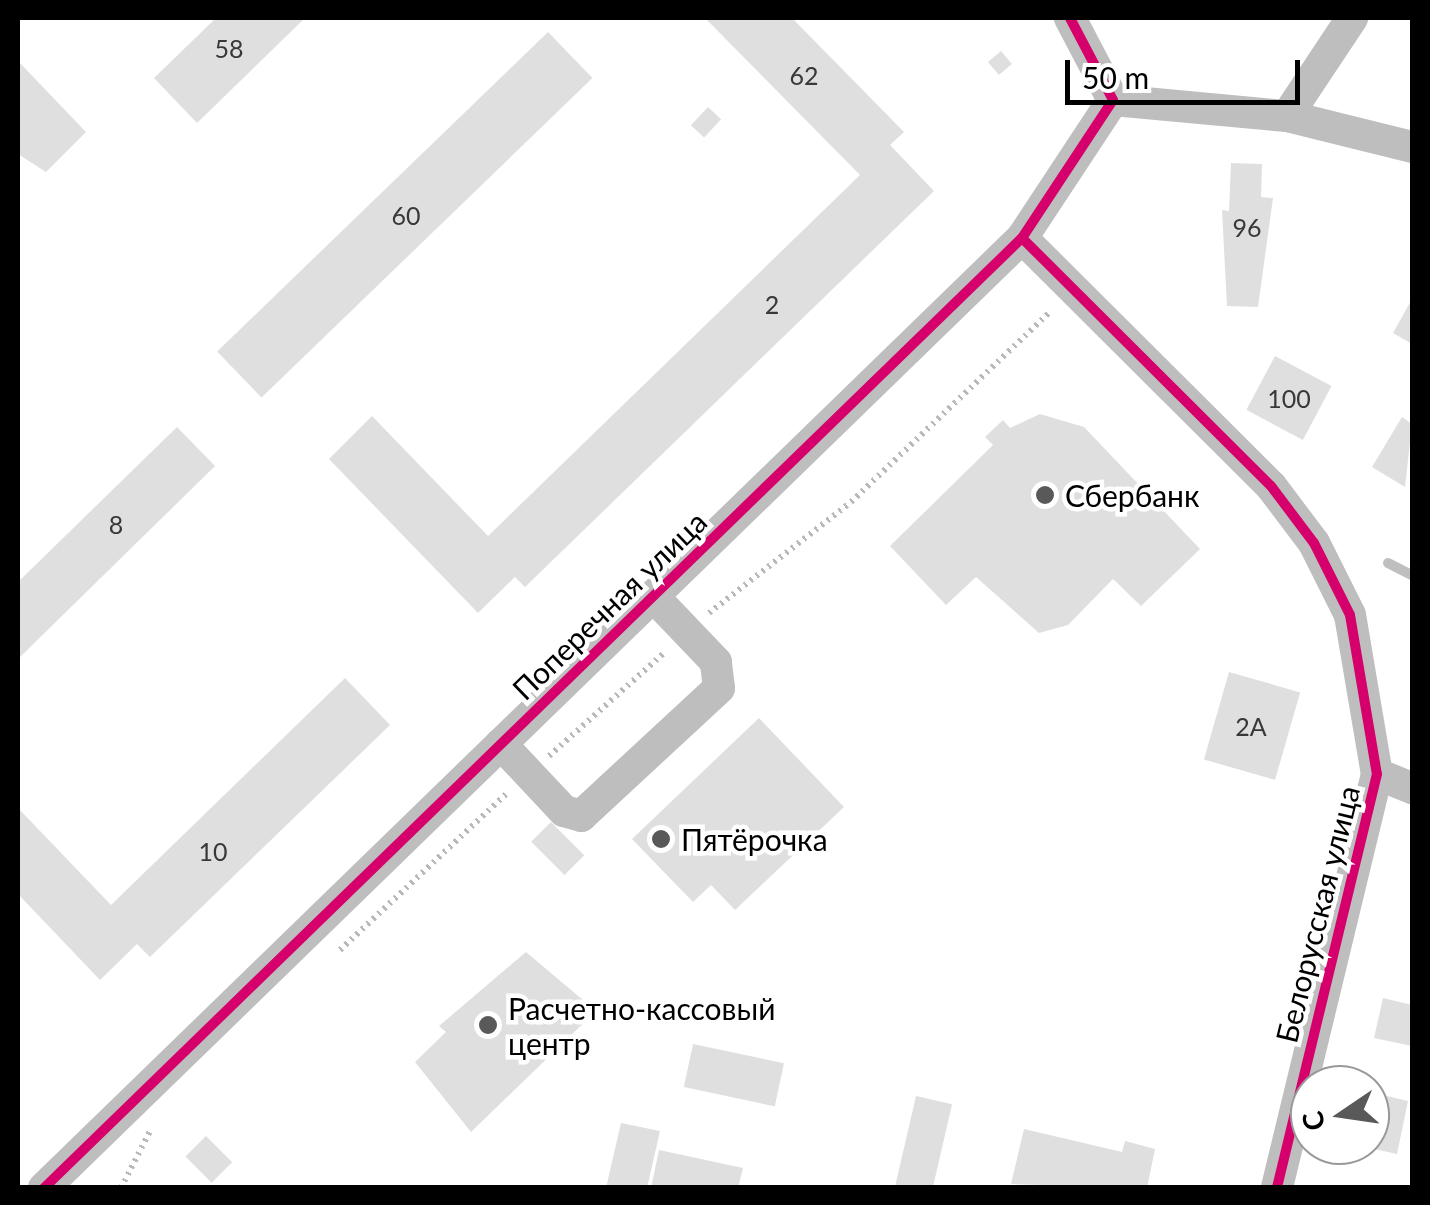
<!DOCTYPE html>
<html>
<head>
<meta charset="utf-8">
<style>
  body { margin:0 }
  #map { position:relative; width:1430px; height:1205px; overflow:hidden; background:#fff; font-family:Lato,sans-serif }
  div>[style] { position:absolute }
  .stream>* { height:10px; margin:-5px; padding:0 5px; transform-origin:5px; border-radius:5px; background:#bfbfbf }
  .building>* { inset:0; background:#dfdfdf; transform-origin:0 0 }
  .path>* { height:6px; margin-top:-3px; transform-origin:0; background:repeating-linear-gradient(90deg,#b9b9b9 0 2.5px,transparent 0 7.5px) }
  .minor>* { height:32px; margin:-16px; padding:0 16px; transform-origin:16px; border-radius:16px; background:#bebebe }
  .cycleway>* { height:10px; margin:-5px; padding:0 5px; transform-origin:5px; border-radius:5px; background:#d6006c }
  .dots>* { width:28px; height:28px; translate:-50% -50%; box-sizing:border-box; border:5px solid #fff; border-radius:50% }
  span { translate:-50% -50%; white-space:nowrap; text-align:center; line-height:1.15; -webkit-text-stroke:9px #fff; paint-order:stroke }
  .number-label { font-size:25px; color:#383838 }
  .number-label span { -webkit-text-stroke-width:0 }
  .poi-label { font-size:30px; color:#000 }
  .left { translate:0 -50%; text-align:left }
  .street-label { font-size:30px; color:#000 }
  .frame { position:absolute; inset:0; border:20px solid #000; pointer-events:none }
  .north { position:absolute; left:1290px; top:1065px; width:100px; height:100px; box-sizing:border-box; background:#fff; border:2px solid #999; border-radius:50%; rotate:257deg; font-size:28px; font-weight:700; line-height:40px; text-align:center; color:#000 }
  .north::after { content:''; display:block; margin:auto; width:35px; height:45px; background:#595959; clip-path:polygon(50% 0,100% 100%,50% 72%,0 100%) }
  .scale { position:absolute; left:1065px; top:60px; width:235px; height:45px; box-sizing:border-box; border:5px solid #000; border-top:0; padding-left:12px; font-size:30px; line-height:35px; white-space:nowrap; color:#000; -webkit-text-stroke:8px #fff; paint-order:stroke }
</style>
</head>
<body>
<div id="map">
  <div class="stream">
    <i style="left:1388px;top:563px;width:27px;rotate:27deg"></i>
  </div>
  <div class="building">
    <i style="clip-path:polygon(216px 18px,305px 18px,197px 123px,154px 78px)"></i>
    <i style="clip-path:polygon(705px 18px,792px 18px,904px 132px,890px 145px,934px 191px,525px 587px,515px 577px,478px 613px,329px 459px,372px 416px,488px 536px,860px 175px)"></i>
    <i style="left:548px;top:32px;width:64px;height:460px;rotate:46deg"></i>
    <i style="left:1001px;top:51px;width:17px;height:17px;rotate:50deg"></i>
    <i style="clip-path:polygon(18px 61px,86px 132px,46px 172px,18px 154px)"></i>
    <i style="left:708px;top:107px;width:18px;height:25px;rotate:43deg"></i>
    <i style="clip-path:polygon(1231px 163px,1262px 164px,1261px 197px,1273px 198px,1258px 307px,1227px 306px,1222px 210px,1229px 211px)"></i>
    <i style="clip-path:polygon(1412px 299px,1412px 344px,1393px 333px)"></i>
    <i style="left:1275px;top:356px;width:64px;height:61px;rotate:28deg"></i>
    <i style="clip-path:polygon(1040px 414px,1084px 427px,1200px 549px,1141px 606px,1113px 579px,1068px 625px,1039px 633px,976px 577px,946px 605px,890px 546px,993px 445px,985px 437px,1003px 420px,1010px 428px)"></i>
    <i style="clip-path:polygon(1402px 417px,1412px 424px,1405px 487px,1372px 467px)"></i>
    <i style="clip-path:polygon(177px 427px,215px 466px,18px 659px,18px 582px)"></i>
    <i style="left:1229px;top:672px;width:74px;height:91px;rotate:16deg"></i>
    <i style="clip-path:polygon(345px 678px,390px 725px,150px 957px,137px 944px,100px 980px,18px 894px,18px 808px,111px 905px)"></i>
    <i style="clip-path:polygon(759px 718px,844px 807px,735px 910px,711px 885px,693px 902px,632px 839px)"></i>
    <i style="left:551px;top:822px;width:47px;height:28px;rotate:45deg"></i>
    <i style="clip-path:polygon(526px 952px,596px 1011px,471px 1132px,415px 1062px,446px 1032px,439px 1026px)"></i>
    <i style="clip-path:polygon(1383px 998px,1412px 1005px,1412px 1046px,1374px 1038px)"></i>
    <i style="left:693px;top:1044px;width:93px;height:44px;rotate:12deg"></i>
    <i style="clip-path:polygon(1370px 1092px,1408px 1101px,1397px 1154px,1370px 1148px)"></i>
    <i style="left:916px;top:1096px;width:37px;height:94px;rotate:13deg"></i>
    <i style="clip-path:polygon(621px 1123px,660px 1131px,647px 1188px,606px 1188px)"></i>
    <i style="clip-path:polygon(1024px 1129px,1122px 1152px,1125px 1141px,1155px 1149px,1147px 1188px,1011px 1184px)"></i>
    <i style="left:206px;top:1136px;width:37px;height:29px;rotate:45deg"></i>
    <i style="clip-path:polygon(659px 1150px,743px 1168px,738px 1188px,651px 1188px)"></i>
  </div>
  <div class="path">
    <i style="left:709px;top:613px;width:180px;rotate:-38deg"></i>
    <i style="left:851px;top:502px;width:277px;rotate:-43.7deg"></i>
    <i style="left:549px;top:756px;width:157px;rotate:-41.9deg"></i>
    <i style="left:340px;top:950px;width:228px;rotate:-43.2deg"></i>
    <i style="left:121px;top:1188px;width:64px;rotate:-63deg"></i>
  </div>
  <div class="minor">
    <i style="left:1113px;top:100px;width:175px;rotate:5.3deg"></i>
    <i style="left:1287px;top:116px;width:118px;rotate:-56.4deg"></i>
    <i style="left:1287px;top:116px;width:129px;rotate:13.9deg"></i>
    <i style="left:1022px;top:238px;width:351px;rotate:44.9deg"></i>
    <i style="left:1271px;top:486px;width:71px;rotate:53deg"></i>
    <i style="left:1314px;top:543px;width:80px;rotate:63.4deg"></i>
    <i style="left:1350px;top:615px;width:161px;rotate:80.4deg"></i>
    <i style="left:1377px;top:774px;width:426px;rotate:103.6deg"></i>
    <i style="left:501px;top:744px;width:92px;rotate:46.8deg"></i>
    <i style="left:564px;top:811px;width:18px;rotate:16deg"></i>
    <i style="left:581px;top:816px;width:188px;rotate:-42.8deg"></i>
    <i style="left:719px;top:688px;width:26px;rotate:-97deg"></i>
    <i style="left:716px;top:662px;width:91px;rotate:-133.7deg"></i>
    <i style="left:1377px;top:774px;width:38px;rotate:22deg"></i>
    <i style="left:44px;top:1188px;width:1363px;rotate:-44.17deg"></i>
    <i style="left:1022px;top:238px;width:165px;rotate:-56.6deg"></i>
    <i style="left:1113px;top:100px;width:93px;rotate:-117.7deg"></i>
  </div>
  <div class="cycleway">
    <i style="left:1022px;top:238px;width:351px;rotate:44.9deg"></i>
    <i style="left:1271px;top:486px;width:71px;rotate:53deg"></i>
    <i style="left:1314px;top:543px;width:80px;rotate:63.4deg"></i>
    <i style="left:1350px;top:615px;width:161px;rotate:80.4deg"></i>
    <i style="left:1377px;top:774px;width:426px;rotate:103.6deg"></i>
    <i style="left:44px;top:1188px;width:1363px;rotate:-44.17deg"></i>
    <i style="left:1022px;top:238px;width:165px;rotate:-56.6deg"></i>
    <i style="left:1113px;top:100px;width:93px;rotate:-117.7deg"></i>
  </div>
  <div class="dots">
    <i style="left:1045px;top:495px;background:#595959"></i>
    <i style="left:661px;top:839px;background:#595959"></i>
    <i style="left:488px;top:1025px;background:#595959"></i>
  </div>
  <div class="number-label">
    <span style="left:229px;top:48px">58</span>
    <span style="left:804px;top:75px">62</span>
    <span style="left:406px;top:215px">60</span>
    <span style="left:1247px;top:227px">96</span>
    <span style="left:772px;top:304px">2</span>
    <span style="left:1289px;top:398px">100</span>
    <span style="left:116px;top:524px">8</span>
    <span style="left:1251px;top:726px">2А</span>
    <span style="left:213px;top:851px">10</span>
  </div>
  <div class="poi-label">
    <span class="left" style="left:1065px;top:495px">Сбербанк</span>
    <span class="left" style="left:681px;top:839px">Пятёрочка</span>
    <span class="left" style="left:508px;top:1025px">Расчетно-кассовый<br>центр</span>
  </div>
  <div class="street-label">
    <span style="left:609px;top:605px;rotate:-44deg">Поперечная улица</span>
    <span style="left:1317px;top:914px;rotate:-76deg">Белорусская улица</span>
  </div>
  <div class="frame"></div>
  <div class="north">С</div>
  <div class="scale">50 m</div>
</div>
</body>
</html>
